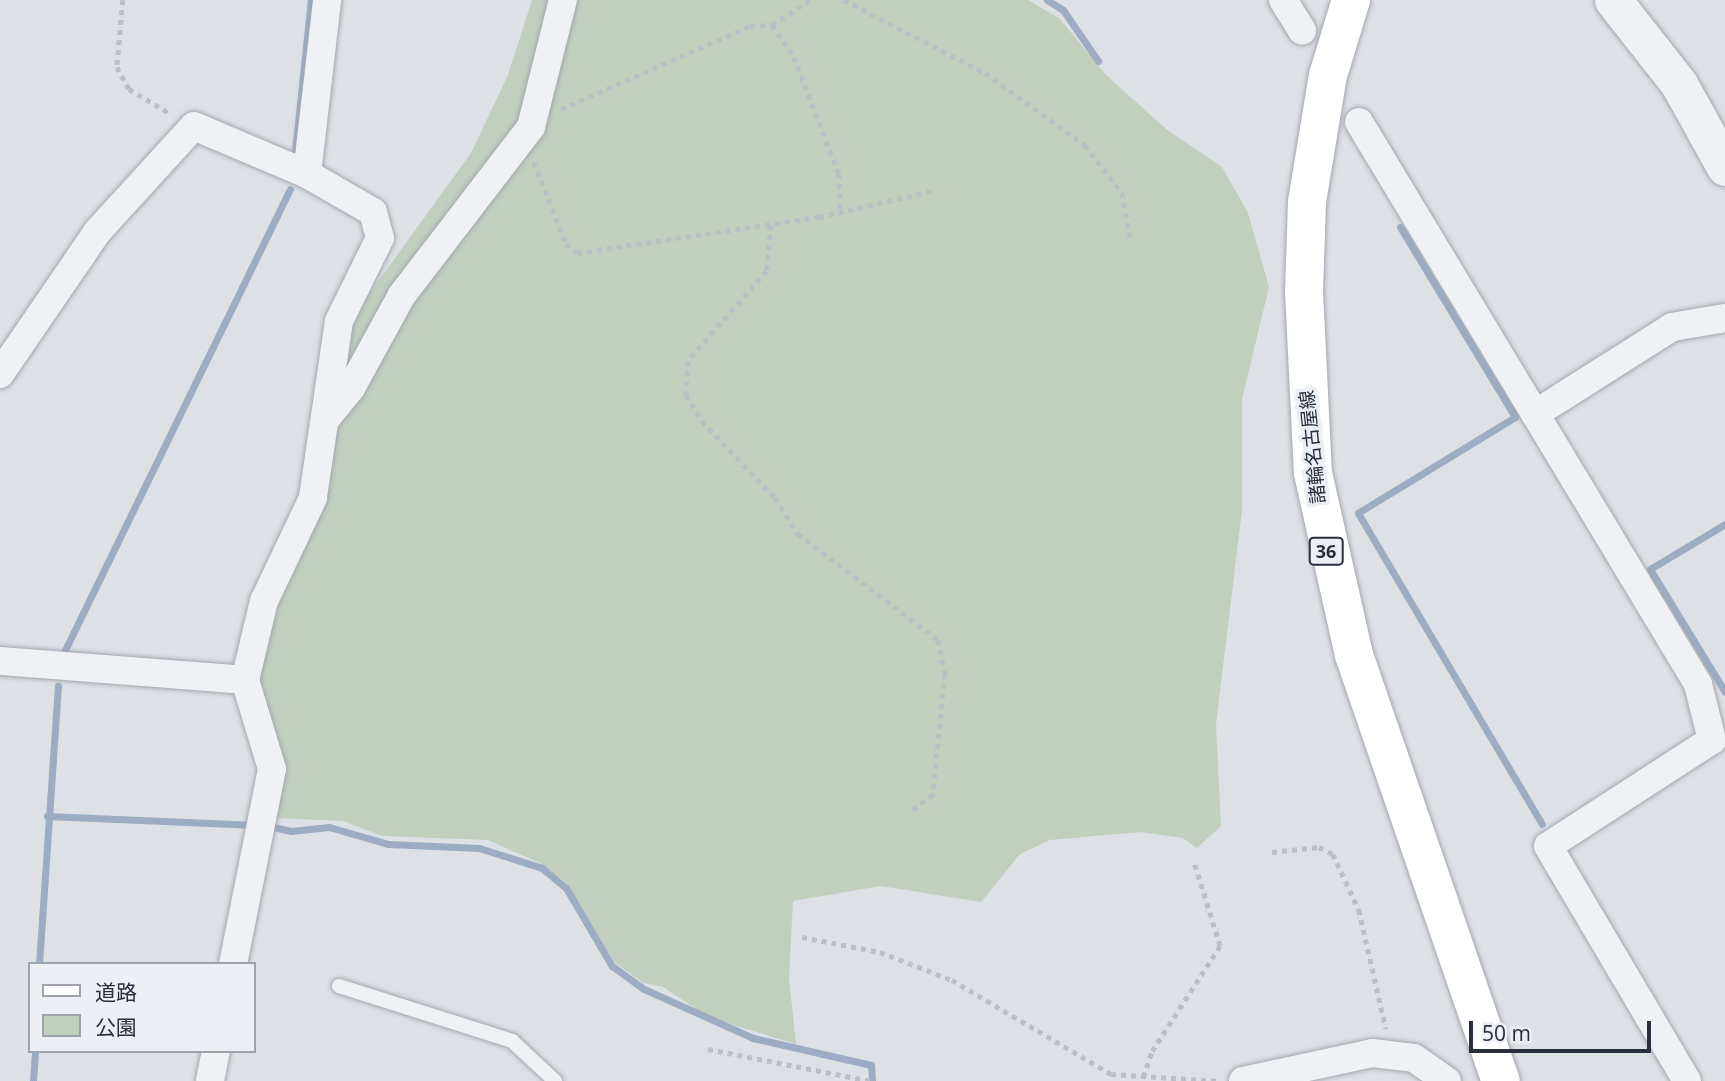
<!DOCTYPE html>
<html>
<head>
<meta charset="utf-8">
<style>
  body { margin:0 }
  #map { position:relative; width:1725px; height:1081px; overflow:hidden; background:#dde0e5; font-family:"Open Sans","Noto Sans JP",sans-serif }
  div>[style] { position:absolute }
  .green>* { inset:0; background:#c2cfbf }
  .stream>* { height:7px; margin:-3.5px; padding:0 3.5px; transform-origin:3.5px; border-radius:3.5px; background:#9bacc3 }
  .path>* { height:4.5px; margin-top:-2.25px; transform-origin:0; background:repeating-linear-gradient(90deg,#bbbec4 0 5px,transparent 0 10px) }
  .roads { filter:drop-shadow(0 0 2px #a3a7af) drop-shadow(0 0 2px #a3a7af) }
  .service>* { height:14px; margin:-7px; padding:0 7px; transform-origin:7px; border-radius:7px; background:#eff1f4 }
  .minor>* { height:28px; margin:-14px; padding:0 14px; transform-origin:14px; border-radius:14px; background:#eff1f4 }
  .tertiary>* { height:37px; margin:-18.5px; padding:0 18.5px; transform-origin:18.5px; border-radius:18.5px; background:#eff1f4 }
  .primary>* { height:38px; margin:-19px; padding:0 19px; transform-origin:19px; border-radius:19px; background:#fff }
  span { translate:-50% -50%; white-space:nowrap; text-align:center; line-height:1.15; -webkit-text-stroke:7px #eceff3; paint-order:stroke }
  .shield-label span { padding:2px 5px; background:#eceff3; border:2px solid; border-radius:5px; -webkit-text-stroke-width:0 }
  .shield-label { font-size:18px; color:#282e3b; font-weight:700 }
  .street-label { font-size:19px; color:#282e3b }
  .legend { position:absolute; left:28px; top:962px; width:228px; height:91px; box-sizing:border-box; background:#eceff3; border:2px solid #9ea2a9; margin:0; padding:9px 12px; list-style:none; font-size:21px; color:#282e3b }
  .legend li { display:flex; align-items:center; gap:14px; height:35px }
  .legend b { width:35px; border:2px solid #9ea2a9 }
  .scale { position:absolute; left:1469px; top:1021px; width:182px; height:32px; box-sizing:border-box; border:4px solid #282e3b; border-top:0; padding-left:9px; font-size:21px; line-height:24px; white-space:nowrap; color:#282e3b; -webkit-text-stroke:5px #eceff3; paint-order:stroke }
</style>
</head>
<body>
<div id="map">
  <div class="green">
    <i style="clip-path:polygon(532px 0,1028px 0,1060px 19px,1105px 74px,1166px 129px,1222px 167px,1248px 213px,1269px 287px,1242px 399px,1242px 510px,1216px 724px,1221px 826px,1197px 848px,1183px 838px,1140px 832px,1050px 840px,1020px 854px,981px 902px,881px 886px,793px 901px,789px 978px,796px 1044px,710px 1018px,663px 987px,643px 983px,614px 962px,566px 883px,542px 864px,488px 840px,382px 836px,343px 821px,275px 818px,259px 674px,348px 323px,471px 153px,508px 75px)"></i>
  </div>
  <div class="stream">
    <i style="left:1047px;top:0;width:19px;rotate:32deg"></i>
    <i style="left:1063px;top:10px;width:62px;rotate:55.5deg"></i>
    <i style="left:295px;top:152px;width:153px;rotate:-84deg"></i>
    <i style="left:1400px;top:227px;width:222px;rotate:58.8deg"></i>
    <i style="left:1515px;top:417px;width:184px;rotate:148.6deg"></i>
    <i style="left:1358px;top:513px;width:361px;rotate:59.4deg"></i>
    <i style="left:1725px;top:524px;width:87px;rotate:149deg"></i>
    <i style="left:1650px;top:569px;width:144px;rotate:58.6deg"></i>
    <i style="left:64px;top:652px;width:515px;rotate:-63.98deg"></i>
    <i style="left:47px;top:816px;width:209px;rotate:2.5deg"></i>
    <i style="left:268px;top:826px;width:24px;rotate:12deg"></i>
    <i style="left:291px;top:831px;width:38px;rotate:-6deg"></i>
    <i style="left:329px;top:827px;width:61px;rotate:16.1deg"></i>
    <i style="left:388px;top:844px;width:91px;rotate:2.5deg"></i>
    <i style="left:479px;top:848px;width:66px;rotate:17.6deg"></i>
    <i style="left:542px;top:868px;width:31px;rotate:40deg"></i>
    <i style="left:566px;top:888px;width:91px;rotate:59.5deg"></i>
    <i style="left:612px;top:966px;width:39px;rotate:36deg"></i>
    <i style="left:644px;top:989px;width:120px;rotate:24.2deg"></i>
    <i style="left:753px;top:1038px;width:121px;rotate:12.9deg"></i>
    <i style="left:871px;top:1065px;width:16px;rotate:86deg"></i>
    <i style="left:39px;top:964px;width:279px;rotate:-86.1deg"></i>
    <i style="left:33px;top:1081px;width:30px;rotate:-86deg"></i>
  </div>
  <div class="path">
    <i style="left:123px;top:0;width:67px;rotate:95.1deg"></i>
    <i style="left:117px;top:67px;width:25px;rotate:61deg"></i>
    <i style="left:129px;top:89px;width:49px;rotate:30.8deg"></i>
    <i style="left:844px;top:0;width:159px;rotate:27.4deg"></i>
    <i style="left:985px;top:73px;width:123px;rotate:35.8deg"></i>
    <i style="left:1085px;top:145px;width:61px;rotate:52.4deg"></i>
    <i style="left:1122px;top:193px;width:45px;rotate:79.7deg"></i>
    <i style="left:772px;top:25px;width:39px;rotate:55deg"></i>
    <i style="left:794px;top:57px;width:125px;rotate:69deg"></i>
    <i style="left:839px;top:174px;width:38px;rotate:88deg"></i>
    <i style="left:561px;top:109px;width:206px;rotate:-23.7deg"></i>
    <i style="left:750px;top:26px;width:22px;rotate:-3deg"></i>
    <i style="left:772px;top:25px;width:45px;rotate:-33.3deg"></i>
    <i style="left:534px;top:162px;width:88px;rotate:68.7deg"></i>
    <i style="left:566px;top:244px;width:14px;rotate:39deg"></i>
    <i style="left:577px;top:253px;width:245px;rotate:-8.5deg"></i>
    <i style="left:819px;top:217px;width:116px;rotate:-13deg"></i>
    <i style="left:771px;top:225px;width:46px;rotate:95deg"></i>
    <i style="left:767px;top:271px;width:120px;rotate:131.3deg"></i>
    <i style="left:688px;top:361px;width:34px;rotate:93deg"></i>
    <i style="left:686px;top:395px;width:31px;rotate:58deg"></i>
    <i style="left:702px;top:421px;width:106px;rotate:46.5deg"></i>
    <i style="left:775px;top:498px;width:43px;rotate:57.4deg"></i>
    <i style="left:798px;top:534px;width:176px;rotate:37.1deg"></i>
    <i style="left:938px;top:640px;width:35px;rotate:78deg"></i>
    <i style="left:945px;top:674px;width:122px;rotate:95.7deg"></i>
    <i style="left:933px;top:795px;width:30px;rotate:143deg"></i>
    <i style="left:1272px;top:852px;width:47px;rotate:-6.1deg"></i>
    <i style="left:1319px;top:847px;width:16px;rotate:27deg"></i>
    <i style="left:1333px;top:854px;width:62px;rotate:65.1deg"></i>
    <i style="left:1359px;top:910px;width:122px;rotate:77.2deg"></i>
    <i style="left:802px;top:937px;width:79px;rotate:10.9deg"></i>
    <i style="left:880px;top:952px;width:77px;rotate:21.3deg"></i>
    <i style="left:952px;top:980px;width:185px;rotate:30.6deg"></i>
    <i style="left:1111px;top:1074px;width:108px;rotate:3.7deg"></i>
    <i style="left:708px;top:1049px;width:166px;rotate:11.1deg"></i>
    <i style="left:1143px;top:1077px;width:28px;rotate:-71deg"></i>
    <i style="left:1152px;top:1051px;width:125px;rotate:-57.1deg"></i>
    <i style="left:1220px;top:946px;width:90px;rotate:-107.4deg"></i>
  </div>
  <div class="roads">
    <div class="service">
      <i style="left:339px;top:986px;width:182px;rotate:17.6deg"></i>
      <i style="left:512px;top:1041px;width:59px;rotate:42.9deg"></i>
    </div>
    <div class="minor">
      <i style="left:1283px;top:0;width:36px;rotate:58deg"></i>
      <i style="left:1359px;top:122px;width:656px;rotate:58.9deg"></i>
      <i style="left:1698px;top:684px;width:58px;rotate:76deg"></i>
      <i style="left:1712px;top:740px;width:195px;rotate:147.1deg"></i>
      <i style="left:1548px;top:846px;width:273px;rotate:59.4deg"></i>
      <i style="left:307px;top:174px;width:175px;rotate:-83.4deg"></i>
      <i style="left:0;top:374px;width:173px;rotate:-55.6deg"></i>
      <i style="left:98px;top:231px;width:142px;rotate:-47.6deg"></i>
      <i style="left:194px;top:126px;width:123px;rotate:23deg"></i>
      <i style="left:307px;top:174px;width:76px;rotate:29.9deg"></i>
      <i style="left:373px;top:212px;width:27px;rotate:75deg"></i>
      <i style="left:380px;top:238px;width:93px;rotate:116.3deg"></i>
      <i style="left:339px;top:321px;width:179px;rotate:98.4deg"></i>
      <i style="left:313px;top:498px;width:114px;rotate:115.4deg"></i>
      <i style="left:264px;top:601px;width:81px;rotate:103.5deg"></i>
      <i style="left:245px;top:680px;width:93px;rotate:73.1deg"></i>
      <i style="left:272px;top:769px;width:199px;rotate:101.3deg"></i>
      <i style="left:1535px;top:414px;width:162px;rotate:-32.4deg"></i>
      <i style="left:1672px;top:327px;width:54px;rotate:-9.6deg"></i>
      <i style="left:325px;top:420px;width:41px;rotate:-50.9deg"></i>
      <i style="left:351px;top:388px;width:106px;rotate:-61.3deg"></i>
      <i style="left:402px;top:295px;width:212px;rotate:-52.5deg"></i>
      <i style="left:531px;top:127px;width:131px;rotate:-75.9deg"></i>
      <i style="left:0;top:661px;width:246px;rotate:4.4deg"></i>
      <i style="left:210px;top:1081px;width:31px;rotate:-79deg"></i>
      <i style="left:1243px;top:1081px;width:132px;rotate:-12.2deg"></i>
      <i style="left:1372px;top:1053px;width:42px;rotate:6.8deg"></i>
      <i style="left:1414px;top:1058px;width:40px;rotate:34.9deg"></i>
    </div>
    <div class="tertiary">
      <i style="left:1613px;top:0;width:107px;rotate:51.8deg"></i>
      <i style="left:1679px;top:84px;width:95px;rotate:61deg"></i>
    </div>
    <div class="primary">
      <i style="left:1351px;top:0;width:78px;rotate:107deg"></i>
      <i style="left:1328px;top:75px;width:129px;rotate:99.4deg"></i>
      <i style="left:1307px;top:202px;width:89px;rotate:91.9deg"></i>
      <i style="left:1304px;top:291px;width:182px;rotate:87.2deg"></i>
      <i style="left:1313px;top:473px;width:187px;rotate:77.3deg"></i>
      <i style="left:1354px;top:655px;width:451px;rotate:71deg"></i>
    </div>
  </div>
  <div class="shield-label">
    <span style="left:1326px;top:551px">36</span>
  </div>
  <div class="street-label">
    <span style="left:1313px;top:447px;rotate:-96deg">諸輪名古屋線</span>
  </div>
  <ul class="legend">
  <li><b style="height:9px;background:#fff"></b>道路</li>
  <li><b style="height:19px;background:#c2cfbf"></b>公園</li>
  </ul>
  <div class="scale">50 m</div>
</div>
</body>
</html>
